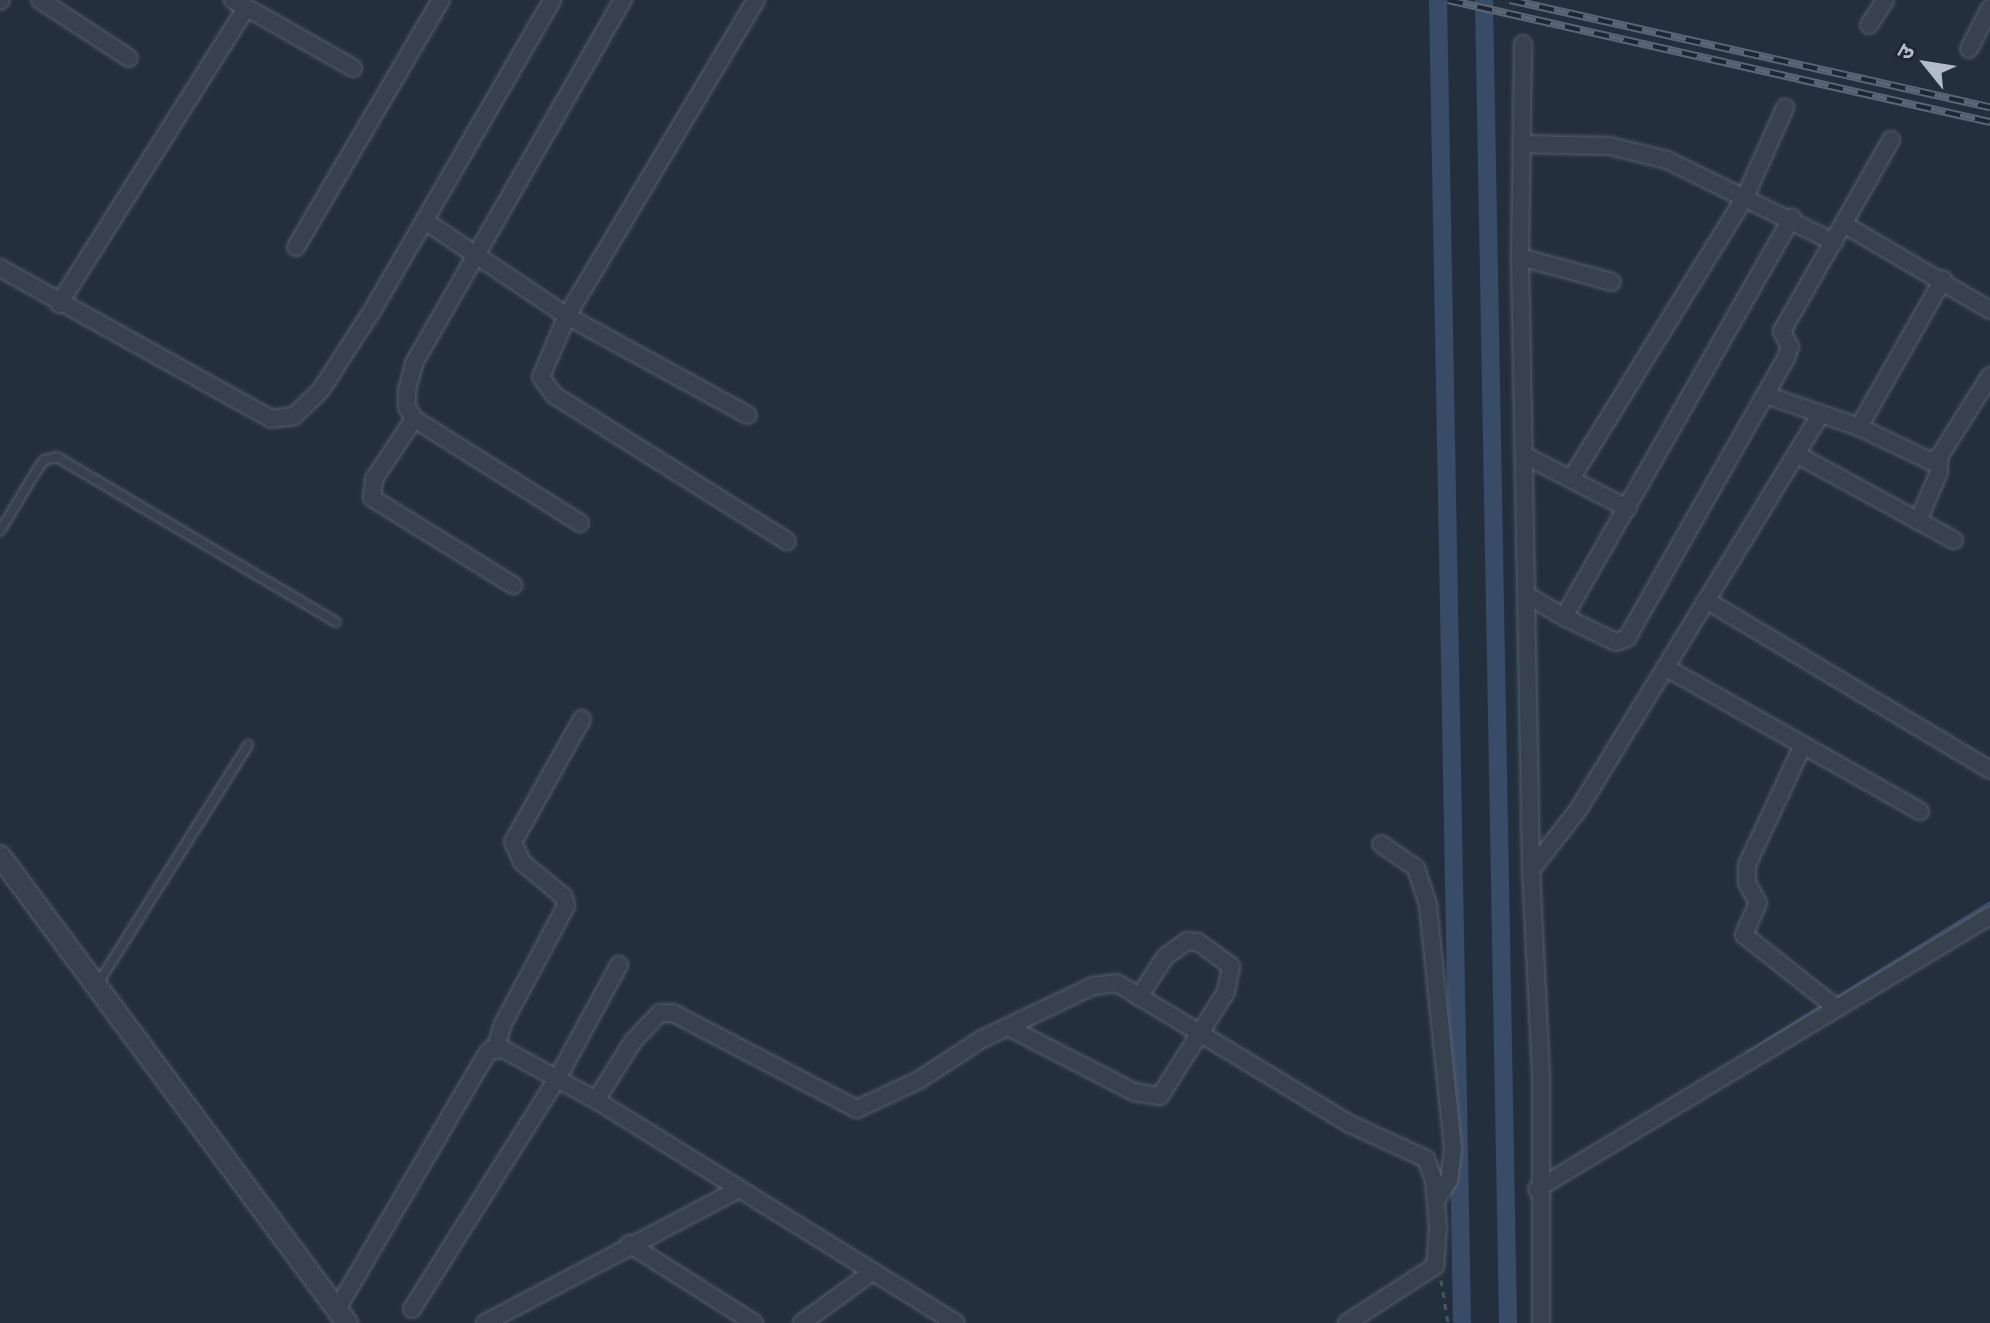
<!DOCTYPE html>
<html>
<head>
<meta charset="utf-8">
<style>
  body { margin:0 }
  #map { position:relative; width:1990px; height:1323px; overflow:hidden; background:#242f3e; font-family:Ubuntu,"Noto Sans Devanagari",sans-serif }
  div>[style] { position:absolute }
  .stream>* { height:5px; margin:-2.5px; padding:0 2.5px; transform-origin:2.5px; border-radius:2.5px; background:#394c67 }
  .canal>* { height:18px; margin:-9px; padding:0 9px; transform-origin:9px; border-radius:9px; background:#394c67 }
  .path>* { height:3px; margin-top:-1.5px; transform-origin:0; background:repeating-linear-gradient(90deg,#44595c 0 6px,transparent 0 12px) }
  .roads { filter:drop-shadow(0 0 2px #565f6c) drop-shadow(0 0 2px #565f6c) }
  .service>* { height:8px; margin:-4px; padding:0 4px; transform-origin:4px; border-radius:4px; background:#38414e }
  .minor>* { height:16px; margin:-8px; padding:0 8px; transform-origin:8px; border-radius:8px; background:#38414e }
  .tertiary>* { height:20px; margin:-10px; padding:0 10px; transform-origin:10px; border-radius:10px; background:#38414e }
  .rail>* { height:8px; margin-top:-4px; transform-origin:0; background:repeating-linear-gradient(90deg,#1d2633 0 15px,#5a6575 0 30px); box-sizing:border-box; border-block:2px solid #5a6575 }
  span { translate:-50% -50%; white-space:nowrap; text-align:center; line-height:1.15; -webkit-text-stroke:8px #1d2633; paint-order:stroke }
  .north { position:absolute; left:1886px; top:24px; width:80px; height:80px; -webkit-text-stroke:6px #1d2633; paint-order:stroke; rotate:300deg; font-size:22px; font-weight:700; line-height:32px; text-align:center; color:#b4bcc9 }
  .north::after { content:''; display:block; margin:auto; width:28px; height:36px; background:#b4bcc9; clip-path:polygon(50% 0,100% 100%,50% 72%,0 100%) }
</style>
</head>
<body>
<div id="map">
  <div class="stream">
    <i style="left:1835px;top:999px;width:182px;rotate:-31.8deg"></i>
    <i style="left:1747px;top:1053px;width:94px;rotate:-32deg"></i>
  </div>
  <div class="canal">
    <i style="left:1438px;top:0;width:1323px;rotate:88.96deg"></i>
    <i style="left:1484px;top:0;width:1323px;rotate:88.96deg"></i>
  </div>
  <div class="path">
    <i style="left:1441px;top:1280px;width:44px;rotate:80.8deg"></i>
  </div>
  <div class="roads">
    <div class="service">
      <i style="left:0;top:531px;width:71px;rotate:-58.8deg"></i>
      <i style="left:37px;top:470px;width:12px;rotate:-55deg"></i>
      <i style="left:44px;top:460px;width:13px;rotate:-13deg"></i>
      <i style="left:57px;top:457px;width:324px;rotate:30.6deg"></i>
      <i style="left:97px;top:985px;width:284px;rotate:-57.8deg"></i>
    </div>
    <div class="minor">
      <i style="left:40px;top:0;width:106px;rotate:33.1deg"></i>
      <i style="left:233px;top:0;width:138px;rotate:29.5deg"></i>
      <i style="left:756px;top:0;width:368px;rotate:120.9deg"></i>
      <i style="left:567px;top:316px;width:66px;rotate:113.1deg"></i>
      <i style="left:541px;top:377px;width:22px;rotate:54deg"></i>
      <i style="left:554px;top:395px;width:275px;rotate:32.1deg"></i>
      <i style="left:0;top:1px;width:1px;rotate:-45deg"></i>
      <i style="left:1869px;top:25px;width:30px;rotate:-57deg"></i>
      <i style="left:1523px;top:44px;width:213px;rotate:90.8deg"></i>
      <i style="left:1520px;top:257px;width:613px;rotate:88.97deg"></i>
      <i style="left:1531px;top:870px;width:208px;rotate:87.2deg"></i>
      <i style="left:1541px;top:1078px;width:245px;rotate:90deg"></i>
      <i style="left:1969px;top:49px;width:46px;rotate:-62.9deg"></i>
      <i style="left:1521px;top:144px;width:89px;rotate:1.3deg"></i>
      <i style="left:1610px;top:146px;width:59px;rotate:13.8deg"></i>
      <i style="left:1667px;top:160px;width:186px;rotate:26.2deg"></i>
      <i style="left:425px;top:221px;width:171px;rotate:33.8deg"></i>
      <i style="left:567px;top:316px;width:206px;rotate:28.7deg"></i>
      <i style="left:1845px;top:225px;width:168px;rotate:30.4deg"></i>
      <i style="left:296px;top:247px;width:286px;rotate:-59.6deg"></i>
      <i style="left:1520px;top:257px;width:95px;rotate:15.2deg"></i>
      <i style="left:0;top:268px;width:310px;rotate:29.1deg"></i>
      <i style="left:271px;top:419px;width:23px;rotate:-7deg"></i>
      <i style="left:294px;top:416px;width:37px;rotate:-44deg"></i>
      <i style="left:321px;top:390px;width:94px;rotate:-57.2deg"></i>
      <i style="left:372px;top:311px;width:359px;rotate:-59.9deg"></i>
      <i style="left:59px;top:304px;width:350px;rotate:-57.7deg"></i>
      <i style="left:1766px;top:395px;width:98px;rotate:19deg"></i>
      <i style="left:1859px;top:427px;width:79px;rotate:25.6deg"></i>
      <i style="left:1930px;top:461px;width:10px;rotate:-24deg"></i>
      <i style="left:1939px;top:457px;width:96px;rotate:-57.8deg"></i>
      <i style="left:414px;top:419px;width:72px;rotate:123.7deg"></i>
      <i style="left:374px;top:479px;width:19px;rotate:96deg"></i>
      <i style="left:372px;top:498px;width:166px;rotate:31.7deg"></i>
      <i style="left:1859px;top:427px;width:170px;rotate:-60.4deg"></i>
      <i style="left:1796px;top:454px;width:180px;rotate:28.6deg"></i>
      <i style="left:1526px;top:456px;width:114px;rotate:27.2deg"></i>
      <i style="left:1571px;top:479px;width:331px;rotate:-58.3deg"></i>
      <i style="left:1745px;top:197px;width:98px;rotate:-65.8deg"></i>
      <i style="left:1918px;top:521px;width:53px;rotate:-66.8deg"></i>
      <i style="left:1939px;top:472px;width:15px;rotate:-90deg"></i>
      <i style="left:580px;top:523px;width:196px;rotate:-147.9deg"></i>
      <i style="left:414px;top:419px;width:14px;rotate:-120deg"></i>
      <i style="left:407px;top:407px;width:17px;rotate:-90deg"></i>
      <i style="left:407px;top:390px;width:28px;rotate:-75deg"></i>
      <i style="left:414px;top:363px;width:419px;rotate:-60.1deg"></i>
      <i style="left:1527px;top:595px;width:43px;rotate:30.7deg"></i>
      <i style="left:1564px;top:617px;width:460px;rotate:-60.3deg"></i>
      <i style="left:1706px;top:600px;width:331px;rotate:30.9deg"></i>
      <i style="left:1564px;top:617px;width:58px;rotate:25.7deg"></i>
      <i style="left:1616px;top:642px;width:12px;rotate:-20deg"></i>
      <i style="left:1627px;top:638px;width:322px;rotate:-60.4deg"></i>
      <i style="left:1786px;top:358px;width:12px;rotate:-70deg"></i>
      <i style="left:1790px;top:347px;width:18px;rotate:-117deg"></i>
      <i style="left:1782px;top:331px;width:220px;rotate:-60.3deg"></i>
      <i style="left:1665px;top:667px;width:293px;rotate:29.5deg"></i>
      <i style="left:1803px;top:745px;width:132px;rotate:115deg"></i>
      <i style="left:1747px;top:865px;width:18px;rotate:90deg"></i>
      <i style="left:1747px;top:883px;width:23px;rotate:61deg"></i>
      <i style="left:1758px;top:903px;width:35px;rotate:114deg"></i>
      <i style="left:1744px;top:935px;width:115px;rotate:38.3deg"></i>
      <i style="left:1381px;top:844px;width:42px;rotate:34.4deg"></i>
      <i style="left:1416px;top:868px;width:40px;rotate:72deg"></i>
      <i style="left:1428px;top:906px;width:244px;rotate:84.1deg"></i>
      <i style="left:1453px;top:1149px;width:31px;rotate:97deg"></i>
      <i style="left:1449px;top:1180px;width:25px;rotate:122deg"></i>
      <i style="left:1531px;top:870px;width:76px;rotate:-51.9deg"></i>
      <i style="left:1578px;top:810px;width:462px;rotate:-58.5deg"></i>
      <i style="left:1008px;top:1027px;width:142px;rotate:27.3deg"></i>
      <i style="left:1134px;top:1092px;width:26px;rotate:9deg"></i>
      <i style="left:1160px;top:1096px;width:123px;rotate:-57.6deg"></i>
      <i style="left:1226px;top:992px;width:26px;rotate:-79deg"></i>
      <i style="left:1231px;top:966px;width:41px;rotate:-144deg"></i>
      <i style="left:1198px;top:942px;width:11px;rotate:-175deg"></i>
      <i style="left:1187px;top:941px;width:27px;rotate:144deg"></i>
      <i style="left:1165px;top:957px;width:48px;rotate:123deg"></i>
      <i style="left:495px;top:1050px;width:27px;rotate:-73deg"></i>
      <i style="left:503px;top:1024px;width:134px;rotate:-61.9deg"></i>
      <i style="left:566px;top:906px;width:9px;rotate:-103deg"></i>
      <i style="left:564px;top:897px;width:55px;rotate:-140.2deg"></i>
      <i style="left:522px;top:862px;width:22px;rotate:-114deg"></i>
      <i style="left:513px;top:842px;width:141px;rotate:-60.7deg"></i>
      <i style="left:596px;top:1100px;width:71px;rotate:-57.7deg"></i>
      <i style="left:634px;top:1040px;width:37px;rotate:-46deg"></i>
      <i style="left:660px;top:1013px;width:13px"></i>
      <i style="left:673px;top:1013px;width:208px;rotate:27.6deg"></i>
      <i style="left:857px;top:1109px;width:68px;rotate:-25.1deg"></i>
      <i style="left:919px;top:1080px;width:75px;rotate:-33.1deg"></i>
      <i style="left:982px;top:1039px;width:123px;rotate:-25.5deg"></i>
      <i style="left:1093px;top:986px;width:24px;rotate:-7deg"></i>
      <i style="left:1117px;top:983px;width:272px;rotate:31.2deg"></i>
      <i style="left:1350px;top:1124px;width:84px;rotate:24.7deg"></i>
      <i style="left:1426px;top:1159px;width:23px;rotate:70deg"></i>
      <i style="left:1434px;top:1181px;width:46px;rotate:85deg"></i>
      <i style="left:1438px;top:1227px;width:39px;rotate:94deg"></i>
      <i style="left:1435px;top:1266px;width:105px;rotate:147.1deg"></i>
      <i style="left:1537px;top:1189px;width:529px;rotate:-31.08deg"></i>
      <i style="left:629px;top:1244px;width:148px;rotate:32.3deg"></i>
      <i style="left:337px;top:1309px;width:291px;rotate:-59.6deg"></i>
      <i style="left:484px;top:1058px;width:10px;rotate:-53deg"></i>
      <i style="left:490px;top:1050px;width:13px;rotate:-4deg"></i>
      <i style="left:503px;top:1049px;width:106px;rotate:28.7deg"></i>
      <i style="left:596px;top:1100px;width:423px;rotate:31.8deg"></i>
      <i style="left:412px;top:1309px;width:272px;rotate:-57.8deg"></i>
      <i style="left:557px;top:1079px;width:130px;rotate:-61.5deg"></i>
      <i style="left:485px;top:1323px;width:285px;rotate:-27.8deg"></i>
      <i style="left:802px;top:1323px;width:87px;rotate:-36.1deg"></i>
    </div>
    <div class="tertiary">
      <i style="left:0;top:856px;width:582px;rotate:53.39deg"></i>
    </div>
  </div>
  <div class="rail">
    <i style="left:1448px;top:0;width:556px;rotate:12.69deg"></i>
    <i style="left:1510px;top:0;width:492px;rotate:12.6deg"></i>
  </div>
  <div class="north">उ</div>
</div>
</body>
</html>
